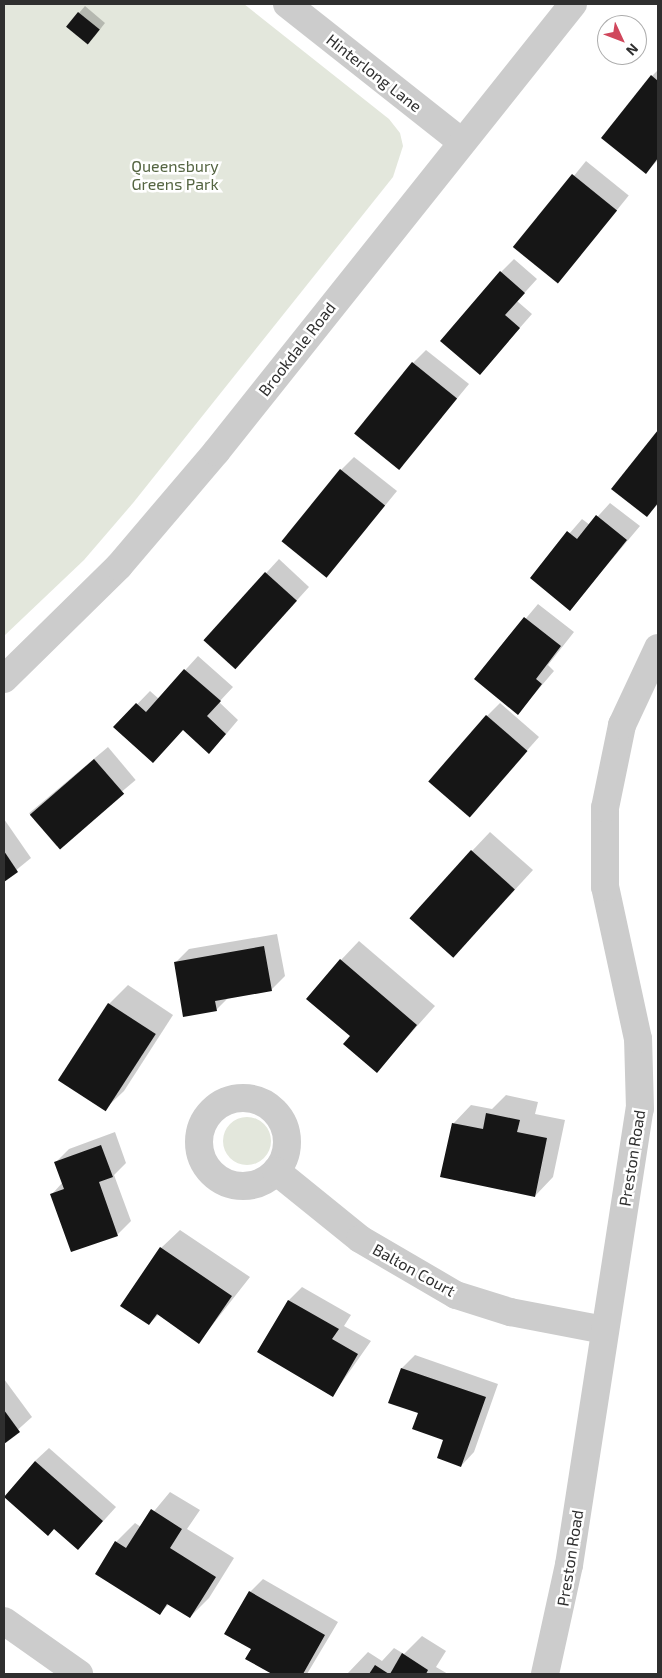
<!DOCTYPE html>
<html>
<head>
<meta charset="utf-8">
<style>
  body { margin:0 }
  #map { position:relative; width:662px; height:1678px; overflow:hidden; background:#fff; font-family:"Exo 2",sans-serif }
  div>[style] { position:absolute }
  .green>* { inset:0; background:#e3e7dc }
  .round { border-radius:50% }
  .shadow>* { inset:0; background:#0003; transform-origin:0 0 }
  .building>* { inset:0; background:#161616; transform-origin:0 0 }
  .minor>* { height:28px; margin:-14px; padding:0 14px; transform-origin:14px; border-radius:14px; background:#ccc }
  .minor>.ring { margin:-14px; padding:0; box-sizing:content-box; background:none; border:28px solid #ccc; border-radius:50% }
  span { translate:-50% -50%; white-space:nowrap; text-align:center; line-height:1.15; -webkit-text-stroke:5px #fff; paint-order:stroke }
  .street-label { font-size:16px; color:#2f2f2f }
  .park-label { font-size:16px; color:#556542 }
  .frame { position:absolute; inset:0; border:5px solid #2f2f2f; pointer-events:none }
  .north { position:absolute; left:597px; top:15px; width:50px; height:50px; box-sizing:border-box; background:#fff; border:1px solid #acacac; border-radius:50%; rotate:133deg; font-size:14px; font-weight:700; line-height:20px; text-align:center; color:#2f2f2f }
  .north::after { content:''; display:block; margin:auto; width:18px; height:22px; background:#d0475c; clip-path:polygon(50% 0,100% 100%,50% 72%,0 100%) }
</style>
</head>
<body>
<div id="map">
  <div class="green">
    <i style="clip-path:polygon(4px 4px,244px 4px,389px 119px,400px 133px,403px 146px,393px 177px,133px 503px,84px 560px,4px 636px)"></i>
    <i class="round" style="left:223px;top:1117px;width:48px;height:48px"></i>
  </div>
  <div class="shadow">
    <i style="clip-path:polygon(85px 6px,105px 23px,94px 37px,79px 13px)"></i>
    <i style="clip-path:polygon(658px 70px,658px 160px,646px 172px,652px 76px)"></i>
    <i style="left:586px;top:161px;width:55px;height:111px;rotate:39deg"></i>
    <i style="clip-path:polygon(514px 259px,537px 279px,517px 301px,532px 314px,480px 373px,501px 272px)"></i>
    <i style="clip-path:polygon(426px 350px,469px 384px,399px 469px,413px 363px)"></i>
    <i style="clip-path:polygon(658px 432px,658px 504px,647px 516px,613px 489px)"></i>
    <i style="clip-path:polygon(354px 457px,397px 491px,327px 576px,341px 470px)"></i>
    <i style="clip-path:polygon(610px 503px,640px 526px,570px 609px,531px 578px,582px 519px,590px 525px)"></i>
    <i style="clip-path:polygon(279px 559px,309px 587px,248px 654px,205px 640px)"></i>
    <i style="clip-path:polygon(538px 604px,574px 632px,548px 665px,554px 671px,518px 713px,475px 679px)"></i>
    <i style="clip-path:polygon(198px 656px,233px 687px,219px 702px,238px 720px,222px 739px,184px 729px,115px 727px,150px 691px,159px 699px)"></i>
    <i style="clip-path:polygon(500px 703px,539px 737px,482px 801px,487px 716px)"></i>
    <i style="left:108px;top:747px;width:43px;height:103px;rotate:50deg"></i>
    <i style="clip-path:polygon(4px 819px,31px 858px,4px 880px)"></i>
    <i style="clip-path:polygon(490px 832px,533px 870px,454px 956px,472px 851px)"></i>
    <i style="clip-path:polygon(277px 934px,285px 976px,271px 990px,229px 997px,216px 1010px,175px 963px,189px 949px)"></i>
    <i style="clip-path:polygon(359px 941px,435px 1006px,377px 1071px,351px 1036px,341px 960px)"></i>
    <i style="clip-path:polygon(128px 985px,173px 1015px,124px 1091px,105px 1109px,59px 1079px,109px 1004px)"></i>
    <i style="clip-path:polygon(506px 1095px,538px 1102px,535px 1114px,565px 1120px,553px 1177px,535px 1196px,453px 1124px,471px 1105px,492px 1109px)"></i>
    <i style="clip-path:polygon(115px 1132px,126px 1163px,114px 1175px,131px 1221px,117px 1235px,52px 1194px,63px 1182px,56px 1162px,69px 1149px)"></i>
    <i style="clip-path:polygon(180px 1230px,250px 1277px,199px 1342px,159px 1314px,149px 1324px,161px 1248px)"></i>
    <i style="clip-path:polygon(302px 1287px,351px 1315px,344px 1326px,371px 1341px,333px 1395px,258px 1351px,289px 1300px)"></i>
    <i style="clip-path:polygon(415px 1355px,498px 1384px,474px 1452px,461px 1466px,445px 1439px,419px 1412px,402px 1368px)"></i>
    <i style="clip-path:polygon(4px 1379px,32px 1417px,4px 1442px)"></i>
    <i style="clip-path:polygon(49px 1448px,116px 1507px,78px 1549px,54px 1528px,35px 1461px)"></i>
    <i style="clip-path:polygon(170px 1492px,200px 1510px,187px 1529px,234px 1558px,209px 1598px,190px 1617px,169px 1604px,160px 1613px,116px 1542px,135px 1523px,141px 1527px)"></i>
    <i style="clip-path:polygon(263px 1579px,338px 1622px,307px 1674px,275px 1674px,247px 1658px,252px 1649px,250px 1592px)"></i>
    <i style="clip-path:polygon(422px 1636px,446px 1651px,436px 1667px,448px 1674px,347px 1674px,368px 1652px,382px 1661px,394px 1648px,404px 1654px)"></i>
  </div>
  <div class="building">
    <i style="left:78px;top:12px;width:28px;height:19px;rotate:39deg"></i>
    <i style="clip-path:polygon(651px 75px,658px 81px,658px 158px,646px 174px,601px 138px)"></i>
    <i style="left:572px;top:174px;width:58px;height:94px;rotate:39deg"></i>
    <i style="clip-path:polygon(500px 271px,525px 293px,505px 315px,520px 328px,480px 375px,440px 341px)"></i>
    <i style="left:412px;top:362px;width:58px;height:92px;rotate:39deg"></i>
    <i style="clip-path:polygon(658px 430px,658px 503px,647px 517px,611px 489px)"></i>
    <i style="left:340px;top:469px;width:58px;height:93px;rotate:39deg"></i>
    <i style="clip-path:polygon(596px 515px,627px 540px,570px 611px,530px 578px,567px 531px,577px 539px)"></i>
    <i style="left:265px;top:572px;width:43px;height:92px;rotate:42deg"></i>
    <i style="clip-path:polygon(524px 617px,561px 646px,536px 679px,542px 684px,518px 715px,474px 679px)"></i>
    <i style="clip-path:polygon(184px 669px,221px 701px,207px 716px,226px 734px,209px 754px,183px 730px,153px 763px,113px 727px,136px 703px,146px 712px)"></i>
    <i style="left:486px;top:715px;width:55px;height:88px;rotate:41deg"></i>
    <i style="left:94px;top:759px;width:46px;height:85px;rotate:49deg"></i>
    <i style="left:471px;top:850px;width:59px;height:92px;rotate:42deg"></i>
    <i style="clip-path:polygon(4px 851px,18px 872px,4px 882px)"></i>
    <i style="clip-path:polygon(264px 946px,272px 991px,215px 1001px,217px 1011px,183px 1017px,174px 962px)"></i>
    <i style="clip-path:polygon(340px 959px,417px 1025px,377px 1073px,343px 1044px,350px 1036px,306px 999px)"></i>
    <i style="left:108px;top:1003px;width:57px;height:92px;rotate:33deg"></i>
    <i style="clip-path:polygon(486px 1113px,520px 1120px,517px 1132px,547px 1138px,535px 1197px,440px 1177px,452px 1123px,483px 1129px)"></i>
    <i style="clip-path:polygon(101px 1145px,113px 1177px,99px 1182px,118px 1236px,71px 1252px,50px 1194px,64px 1189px,54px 1162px)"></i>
    <i style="clip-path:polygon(160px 1247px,232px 1296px,199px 1344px,157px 1314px,149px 1325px,120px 1306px)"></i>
    <i style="clip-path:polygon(288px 1300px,339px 1329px,332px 1339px,358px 1354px,333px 1397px,257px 1352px)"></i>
    <i style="clip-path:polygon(401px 1368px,486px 1397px,461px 1467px,437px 1458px,443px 1440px,412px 1429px,418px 1413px,388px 1403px)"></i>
    <i style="clip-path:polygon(4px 1410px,20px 1432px,4px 1444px)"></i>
    <i style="clip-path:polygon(35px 1461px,103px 1521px,78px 1550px,54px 1529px,48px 1536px,4px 1497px)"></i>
    <i style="clip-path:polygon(151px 1509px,182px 1529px,170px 1548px,216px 1577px,190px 1618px,167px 1604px,160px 1615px,95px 1574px,115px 1541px,126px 1548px)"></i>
    <i style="clip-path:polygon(249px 1591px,325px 1635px,303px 1674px,272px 1674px,245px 1659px,251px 1649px,224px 1634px)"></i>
    <i style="clip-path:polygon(402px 1653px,428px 1670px,426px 1674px,390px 1674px)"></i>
    <i style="clip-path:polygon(375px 1665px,389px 1674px,369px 1674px)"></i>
  </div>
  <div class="minor">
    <i style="left:287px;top:4px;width:223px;rotate:38.3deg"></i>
    <i style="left:4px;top:679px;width:161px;rotate:-44.5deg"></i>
    <i style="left:119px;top:566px;width:150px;rotate:-49.6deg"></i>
    <i style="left:216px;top:452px;width:573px;rotate:-51.45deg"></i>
    <i class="ring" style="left:199px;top:1098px;width:60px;height:60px"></i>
    <i style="left:276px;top:1171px;width:108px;rotate:39deg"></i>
    <i style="left:360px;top:1239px;width:111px;rotate:30.3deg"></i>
    <i style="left:456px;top:1295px;width:57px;rotate:17.5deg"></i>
    <i style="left:510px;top:1312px;width:96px;rotate:10.8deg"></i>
    <i style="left:4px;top:1621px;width:92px;rotate:35.2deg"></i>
    <i style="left:545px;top:1674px;width:112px;rotate:-77.6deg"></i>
    <i style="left:569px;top:1565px;width:461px;rotate:-81.2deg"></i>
    <i style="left:640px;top:1109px;width:70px;rotate:-91.6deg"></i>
    <i style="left:638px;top:1039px;width:156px;rotate:-102.2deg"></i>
    <i style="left:605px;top:887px;width:79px;rotate:-90deg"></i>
    <i style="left:605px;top:808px;width:85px;rotate:-78.4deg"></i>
    <i style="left:622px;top:725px;width:85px;rotate:-64.9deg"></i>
  </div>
  <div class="street-label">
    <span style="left:374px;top:73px;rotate:38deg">Hinterlong Lane</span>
    <span style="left:297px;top:349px;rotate:-52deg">Brookdale Road</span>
    <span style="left:632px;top:1158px;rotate:-81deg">Preston Road</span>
    <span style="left:414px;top:1270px;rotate:29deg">Balton Court</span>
    <span style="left:570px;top:1558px;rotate:-81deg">Preston Road</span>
  </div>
  <div class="park-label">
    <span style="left:175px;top:175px">Queensbury<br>Greens Park</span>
  </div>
  <div class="frame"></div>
  <div class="north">N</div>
</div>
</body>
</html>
